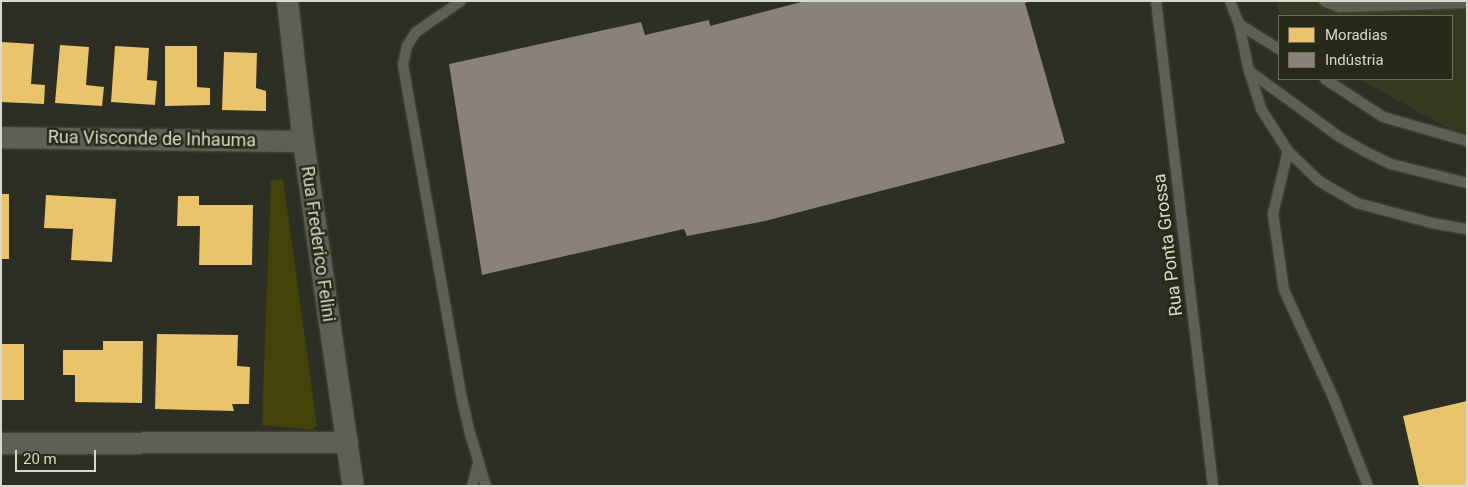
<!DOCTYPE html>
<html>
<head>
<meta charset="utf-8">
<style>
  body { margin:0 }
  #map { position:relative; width:1468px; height:487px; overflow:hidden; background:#2e2f24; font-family:Roboto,sans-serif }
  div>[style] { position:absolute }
  .built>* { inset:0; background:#383921 }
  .green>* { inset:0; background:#44440a }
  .homes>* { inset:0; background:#e9c46a; transform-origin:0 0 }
  .industry>* { inset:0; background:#8a817c }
  .roads { filter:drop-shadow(0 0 1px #4c4d43) drop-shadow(0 0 1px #4c4d43) }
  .service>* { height:10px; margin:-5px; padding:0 5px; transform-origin:5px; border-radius:5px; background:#5f5f57 }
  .minor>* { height:21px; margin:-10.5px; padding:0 10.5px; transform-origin:10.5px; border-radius:10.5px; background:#5f5f57 }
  span { translate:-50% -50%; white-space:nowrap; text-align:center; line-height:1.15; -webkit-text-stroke:5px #282916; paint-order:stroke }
  .street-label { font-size:18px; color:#d8d9cd }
  .frame { position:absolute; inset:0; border:2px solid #d8d9cd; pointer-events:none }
  .legend { position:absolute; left:1278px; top:15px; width:175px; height:65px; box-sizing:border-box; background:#282916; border:1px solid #6e6f5f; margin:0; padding:6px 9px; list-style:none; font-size:15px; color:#d8d9cd }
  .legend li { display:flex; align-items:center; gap:10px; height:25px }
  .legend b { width:25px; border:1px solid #6e6f5f }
  .scale { position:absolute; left:15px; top:450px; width:81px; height:22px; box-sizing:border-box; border:2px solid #d8d9cd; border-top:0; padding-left:6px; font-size:15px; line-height:18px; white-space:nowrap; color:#d8d9cd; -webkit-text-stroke:4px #282916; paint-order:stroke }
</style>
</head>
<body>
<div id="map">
  <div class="built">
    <i style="clip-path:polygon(1277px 1px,1467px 1px,1467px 134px,1453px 131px,1359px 79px,1452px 79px,1452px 16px,1282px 16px,1278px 12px)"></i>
  </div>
  <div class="green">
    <i style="clip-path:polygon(283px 179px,317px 426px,312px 430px,262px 425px,271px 180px)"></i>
  </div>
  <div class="homes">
    <i style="clip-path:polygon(1px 42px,34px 44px,31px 84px,45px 85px,44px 104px,1px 102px)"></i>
    <i style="clip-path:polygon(60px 45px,89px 47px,86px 85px,104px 87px,102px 106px,55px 103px)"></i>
    <i style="clip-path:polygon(115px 46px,149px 48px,147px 80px,157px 81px,155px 105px,111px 102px)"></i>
    <i style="clip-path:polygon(165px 46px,197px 46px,197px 87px,210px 88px,210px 105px,165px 106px)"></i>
    <i style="clip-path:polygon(224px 52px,257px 53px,256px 88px,266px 91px,266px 111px,222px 110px)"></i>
    <i style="left:1px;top:194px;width:8px;height:65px"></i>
    <i style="clip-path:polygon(46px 195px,116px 199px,112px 262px,71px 260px,73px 229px,44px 228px)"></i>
    <i style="clip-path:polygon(178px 196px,199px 196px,199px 205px,253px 205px,252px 265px,199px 265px,200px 226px,177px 226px)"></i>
    <i style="clip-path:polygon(157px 334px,238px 335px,237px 366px,250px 367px,249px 404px,232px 404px,234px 411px,155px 409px)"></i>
    <i style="clip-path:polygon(103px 341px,143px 341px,142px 403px,75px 402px,75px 375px,63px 375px,63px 350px,103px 350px)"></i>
    <i style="left:1px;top:344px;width:23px;height:56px"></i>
    <i style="clip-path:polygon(1467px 401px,1467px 486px,1419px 486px,1403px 416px)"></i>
  </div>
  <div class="industry">
    <i style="clip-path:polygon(805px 1px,1031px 1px,1025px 3px,1065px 143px,765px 221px,687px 236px,684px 229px,482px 275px,449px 64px,641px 22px,645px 35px,709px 20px,710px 26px)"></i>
  </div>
  <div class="roads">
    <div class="service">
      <i style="left:461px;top:1px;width:55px;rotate:145.4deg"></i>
      <i style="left:416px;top:32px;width:17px;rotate:123deg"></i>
      <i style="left:407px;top:46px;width:19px;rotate:102deg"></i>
      <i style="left:403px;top:65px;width:339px;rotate:80deg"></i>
      <i style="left:462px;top:399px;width:32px;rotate:77deg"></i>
      <i style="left:469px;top:430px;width:59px;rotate:73.1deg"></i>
      <i style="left:1156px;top:1px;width:488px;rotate:83.3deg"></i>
      <i style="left:1230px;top:1px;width:25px;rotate:69deg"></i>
      <i style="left:1239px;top:24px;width:48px;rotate:78deg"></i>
      <i style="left:1249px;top:71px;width:40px;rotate:72deg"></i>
      <i style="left:1261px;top:109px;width:50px;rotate:57.3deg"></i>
      <i style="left:1288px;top:151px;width:43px;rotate:44.1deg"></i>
      <i style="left:1319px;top:181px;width:44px;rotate:30.1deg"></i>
      <i style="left:1357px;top:203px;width:78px;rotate:14.9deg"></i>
      <i style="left:1432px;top:223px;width:36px;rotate:10deg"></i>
      <i style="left:1324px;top:1px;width:17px;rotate:21deg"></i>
      <i style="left:1340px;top:7px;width:127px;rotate:-1.8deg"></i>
      <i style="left:1239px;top:24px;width:47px;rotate:32deg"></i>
      <i style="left:1249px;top:71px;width:110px;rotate:36.1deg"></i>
      <i style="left:1338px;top:136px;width:30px;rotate:30deg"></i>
      <i style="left:1364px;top:151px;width:30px;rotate:26deg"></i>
      <i style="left:1391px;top:164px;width:78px;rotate:14deg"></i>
      <i style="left:1325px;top:79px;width:69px;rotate:33.2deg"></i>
      <i style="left:1383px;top:117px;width:87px;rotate:15.9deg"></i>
      <i style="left:1288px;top:151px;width:65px;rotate:103.4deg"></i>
      <i style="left:1273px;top:214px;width:77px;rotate:81.8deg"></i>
      <i style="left:1284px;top:290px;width:120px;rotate:65.4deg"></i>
      <i style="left:1334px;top:399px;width:93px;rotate:68.7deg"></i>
      <i style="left:472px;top:486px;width:24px;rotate:-75deg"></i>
    </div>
    <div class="minor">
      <i style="left:287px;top:1px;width:141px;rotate:83.5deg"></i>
      <i style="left:303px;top:141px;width:349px;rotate:81.8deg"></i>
      <i style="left:1px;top:137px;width:302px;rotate:0.8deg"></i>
      <i style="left:1px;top:443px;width:346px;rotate:-0.2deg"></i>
    </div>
  </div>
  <div class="street-label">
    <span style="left:152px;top:139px;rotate:1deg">Rua Visconde de Inhauma</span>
    <span style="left:318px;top:244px;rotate:82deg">Rua Frederico Felini</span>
    <span style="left:1168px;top:245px;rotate:-97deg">Rua Ponta Grossa</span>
  </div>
  <div class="frame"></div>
  <ul class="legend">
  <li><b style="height:14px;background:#e9c46a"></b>Moradias</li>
  <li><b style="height:14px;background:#8a817c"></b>Indústria</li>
  </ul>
  <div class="scale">20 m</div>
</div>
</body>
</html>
